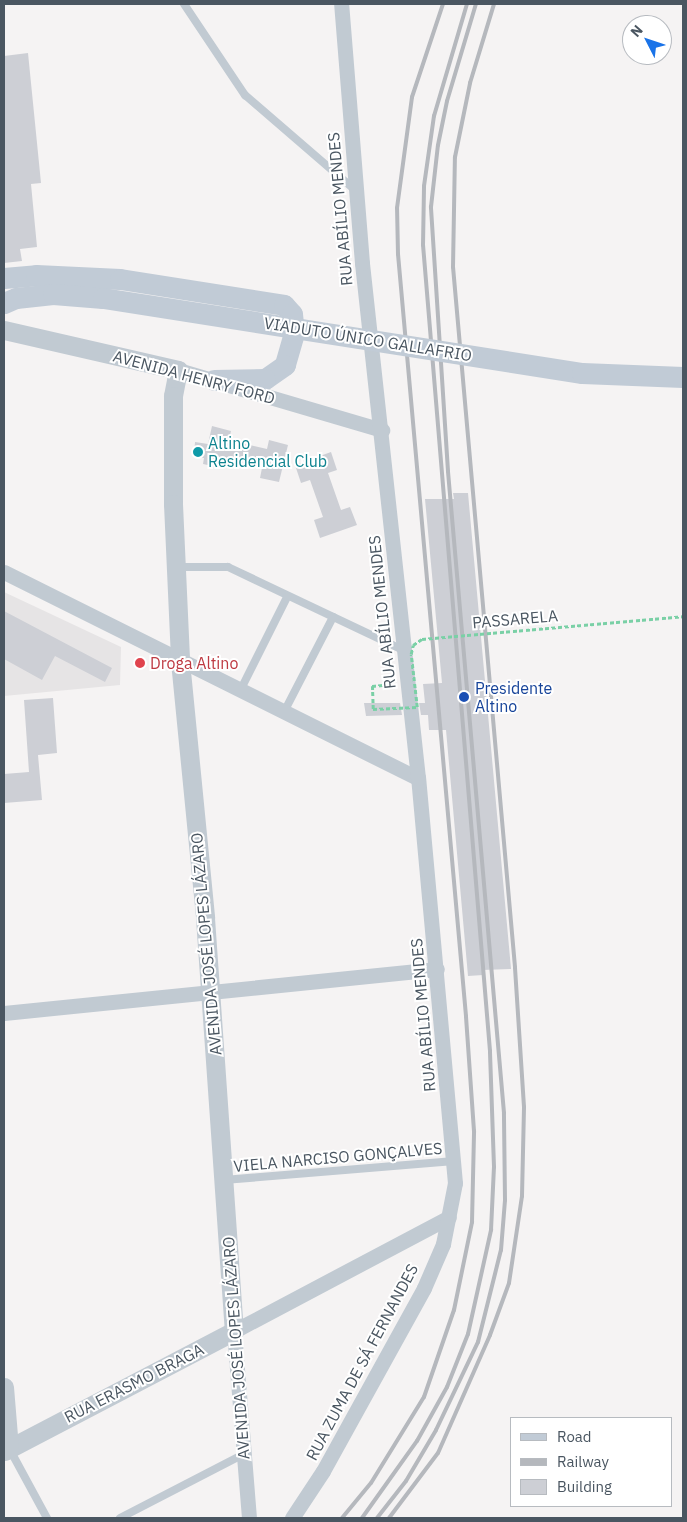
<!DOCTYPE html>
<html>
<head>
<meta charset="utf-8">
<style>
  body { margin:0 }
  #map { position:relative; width:687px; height:1522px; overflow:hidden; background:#f5f3f3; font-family:"IBM Plex Sans",sans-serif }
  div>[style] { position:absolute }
  .education>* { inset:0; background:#e6e4e5 }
  .building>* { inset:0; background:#cdcfd5 }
  .path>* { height:2.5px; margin-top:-1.25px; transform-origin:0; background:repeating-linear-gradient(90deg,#7ad0a6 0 4px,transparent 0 6.5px) }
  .service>* { height:8px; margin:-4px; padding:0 4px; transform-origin:4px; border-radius:4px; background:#c1cad2 }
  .minor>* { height:15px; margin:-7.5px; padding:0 7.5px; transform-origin:7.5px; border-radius:7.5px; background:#c1cad2 }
  .tertiary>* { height:19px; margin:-9.5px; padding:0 9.5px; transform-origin:9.5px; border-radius:9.5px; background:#c1cad2 }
  .secondary>* { height:21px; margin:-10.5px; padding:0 10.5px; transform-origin:10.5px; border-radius:10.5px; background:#c1cbd6 }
  .rail>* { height:4px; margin:-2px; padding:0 2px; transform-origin:2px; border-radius:2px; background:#b5b8bd }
  .path-bridge>* { height:2.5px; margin-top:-1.25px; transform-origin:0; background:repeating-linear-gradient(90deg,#7ad0a6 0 4px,transparent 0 6.5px) }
  .secondary-bridge>* { height:21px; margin:-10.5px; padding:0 10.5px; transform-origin:10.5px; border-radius:10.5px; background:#c1cbd6 }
  .dots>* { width:14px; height:14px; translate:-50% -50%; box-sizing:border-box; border:2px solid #fff; border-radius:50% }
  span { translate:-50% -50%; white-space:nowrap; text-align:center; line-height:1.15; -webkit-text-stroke:4px #fff; paint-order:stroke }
  .street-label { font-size:16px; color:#4a5661 }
  .culture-label { font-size:16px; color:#0d838f }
  .left { translate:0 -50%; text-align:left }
  .health-label { font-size:16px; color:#be3a42 }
  .transit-label { font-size:16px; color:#164399 }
  .frame { position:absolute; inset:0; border:5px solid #4a5661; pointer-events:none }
  .legend { position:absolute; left:510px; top:1417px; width:162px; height:90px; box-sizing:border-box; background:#fff; border:1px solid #b7bbc0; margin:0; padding:6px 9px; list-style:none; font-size:15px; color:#4a5661 }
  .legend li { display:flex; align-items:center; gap:10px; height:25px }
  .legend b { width:25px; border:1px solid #b7bbc0 }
  .north { position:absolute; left:622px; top:15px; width:50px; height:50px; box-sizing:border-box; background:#fff; border:1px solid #b7bbc0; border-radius:50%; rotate:311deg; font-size:14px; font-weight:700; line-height:20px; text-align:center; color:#4a5661 }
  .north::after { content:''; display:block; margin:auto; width:18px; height:22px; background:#1a73e8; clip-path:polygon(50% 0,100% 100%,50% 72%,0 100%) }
</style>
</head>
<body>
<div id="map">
  <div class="education">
    <i style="clip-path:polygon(4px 592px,121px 647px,120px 685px,4px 696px)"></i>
  </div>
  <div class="building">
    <i style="clip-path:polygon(28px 53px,41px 183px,31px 184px,37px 247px,20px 249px,22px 261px,4px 263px,4px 56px)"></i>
    <i style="clip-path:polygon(212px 426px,231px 431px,229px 440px,267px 449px,269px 440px,288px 445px,279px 482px,260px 478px,262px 468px,224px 459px,222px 468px,203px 464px,204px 458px,194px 457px,195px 442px,208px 444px)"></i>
    <i style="clip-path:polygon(331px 452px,337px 470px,328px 473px,341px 510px,350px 507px,357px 525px,320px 538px,314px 520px,323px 517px,310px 480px,301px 483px,295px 465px)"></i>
    <i style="clip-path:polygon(453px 493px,468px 493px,511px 969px,482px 970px,483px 975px,468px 976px,446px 730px,429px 730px,428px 715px,421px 715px,419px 703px,425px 703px,423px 684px,442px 683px,425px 499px,454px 499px)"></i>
    <i style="clip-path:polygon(4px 611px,112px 668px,105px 682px,55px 656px,42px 680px,4px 659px)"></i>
    <i style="clip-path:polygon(53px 698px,57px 753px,38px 755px,42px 800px,4px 803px,4px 774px,29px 772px,24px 700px)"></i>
    <i style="clip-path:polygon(364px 703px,400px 703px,402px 715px,366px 716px)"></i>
  </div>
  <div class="path">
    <i style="left:373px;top:709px;width:23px;rotate:-92deg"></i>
    <i style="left:372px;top:686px;width:22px;rotate:-5deg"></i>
  </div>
  <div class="service">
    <i style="left:184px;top:4px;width:110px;rotate:56.2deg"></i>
    <i style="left:245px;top:95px;width:145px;rotate:40.8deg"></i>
    <i style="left:176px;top:567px;width:52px"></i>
    <i style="left:228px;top:567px;width:194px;rotate:25.4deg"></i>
    <i style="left:240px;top:691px;width:105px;rotate:-63.4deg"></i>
    <i style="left:284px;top:712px;width:107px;rotate:-62.7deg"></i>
    <i style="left:224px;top:1180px;width:231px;rotate:-4.7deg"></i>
    <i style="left:9px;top:1448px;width:80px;rotate:61.5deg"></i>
    <i style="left:120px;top:1518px;width:140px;rotate:-27.3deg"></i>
  </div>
  <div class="minor">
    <i style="left:178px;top:370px;width:213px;rotate:16.4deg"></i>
    <i style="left:4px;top:572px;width:462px;rotate:26.5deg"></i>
    <i style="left:4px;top:1013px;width:435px;rotate:-5.8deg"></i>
    <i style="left:249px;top:1518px;width:188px;rotate:-94.6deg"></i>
    <i style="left:234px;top:1331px;width:243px;rotate:-27.9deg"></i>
    <i style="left:292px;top:1518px;width:56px;rotate:-56.6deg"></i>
    <i style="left:323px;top:1471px;width:209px;rotate:-61.1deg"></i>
    <i style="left:424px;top:1288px;width:48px;rotate:-66.6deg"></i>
    <i style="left:443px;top:1244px;width:62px;rotate:-78.9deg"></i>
    <i style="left:455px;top:1183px;width:407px;rotate:-95.2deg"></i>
    <i style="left:418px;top:778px;width:518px;rotate:-96.21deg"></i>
    <i style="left:362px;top:263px;width:260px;rotate:-94.6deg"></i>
  </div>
  <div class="tertiary">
    <i style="left:4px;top:330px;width:179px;rotate:12.9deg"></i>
    <i style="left:178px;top:370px;width:26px;rotate:101deg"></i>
    <i style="left:173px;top:396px;width:108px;rotate:90deg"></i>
    <i style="left:173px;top:504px;width:157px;rotate:87.4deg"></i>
    <i style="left:180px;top:661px;width:258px;rotate:84.4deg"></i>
    <i style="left:205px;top:918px;width:414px;rotate:86deg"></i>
    <i style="left:234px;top:1331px;width:259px;rotate:152.4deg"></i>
    <i style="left:4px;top:1387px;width:61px;rotate:85.3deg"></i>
  </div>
  <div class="secondary">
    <i style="left:4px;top:278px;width:32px;rotate:-5deg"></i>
    <i style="left:36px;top:275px;width:84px;rotate:2.7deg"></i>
    <i style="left:120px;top:279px;width:166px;rotate:9deg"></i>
    <i style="left:284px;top:305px;width:12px;rotate:48deg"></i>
    <i style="left:292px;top:314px;width:19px;rotate:84deg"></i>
    <i style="left:294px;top:333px;width:33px;rotate:106deg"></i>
    <i style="left:285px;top:365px;width:24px;rotate:145deg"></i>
    <i style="left:265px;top:379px;width:51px;rotate:178.9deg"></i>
    <i style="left:4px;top:303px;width:13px;rotate:-23deg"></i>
    <i style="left:16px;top:298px;width:37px;rotate:-6deg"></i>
    <i style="left:53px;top:294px;width:50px;rotate:4.6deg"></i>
  </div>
  <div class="rail">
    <i style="left:342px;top:1518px;width:45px;rotate:-50.4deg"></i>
    <i style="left:371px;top:1483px;width:101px;rotate:-58.4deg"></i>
    <i style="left:424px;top:1397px;width:92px;rotate:-71deg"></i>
    <i style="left:454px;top:1310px;width:90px;rotate:-78.4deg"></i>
    <i style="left:472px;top:1222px;width:91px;rotate:-88.7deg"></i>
    <i style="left:474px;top:1131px;width:115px;rotate:-94deg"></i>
    <i style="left:466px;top:1016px;width:765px;rotate:-95.1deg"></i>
    <i style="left:398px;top:254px;width:46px;rotate:-91.2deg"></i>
    <i style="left:397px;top:208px;width:112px;rotate:-82.3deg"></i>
    <i style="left:412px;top:97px;width:98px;rotate:-71.6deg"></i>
    <i style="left:362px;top:1518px;width:95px;rotate:-54.5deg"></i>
    <i style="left:417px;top:1441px;width:62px;rotate:-60.9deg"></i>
    <i style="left:447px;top:1387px;width:57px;rotate:-68.4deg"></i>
    <i style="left:468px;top:1334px;width:107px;rotate:-77.5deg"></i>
    <i style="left:491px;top:1230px;width:63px;rotate:-87.3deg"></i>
    <i style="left:494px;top:1167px;width:116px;rotate:-92deg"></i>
    <i style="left:490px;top:1051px;width:809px;rotate:-94.75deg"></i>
    <i style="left:423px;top:245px;width:59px;rotate:-89deg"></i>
    <i style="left:424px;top:186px;width:71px;rotate:-81.9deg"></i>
    <i style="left:434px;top:116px;width:117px;rotate:-73.6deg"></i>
    <i style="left:377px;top:1518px;width:47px;rotate:-51.9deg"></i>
    <i style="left:406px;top:1481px;width:59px;rotate:-59.5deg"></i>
    <i style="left:436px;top:1430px;width:98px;rotate:-64.5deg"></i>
    <i style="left:478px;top:1342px;width:95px;rotate:-76deg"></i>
    <i style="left:501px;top:1250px;width:50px;rotate:-85.4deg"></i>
    <i style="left:505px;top:1200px;width:87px;rotate:-90.7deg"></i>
    <i style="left:504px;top:1113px;width:644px;rotate:-94.99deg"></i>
    <i style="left:448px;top:471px;width:265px;rotate:-93.7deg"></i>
    <i style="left:431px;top:207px;width:62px;rotate:-83.6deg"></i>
    <i style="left:438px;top:145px;width:45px;rotate:-78.4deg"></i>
    <i style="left:447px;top:101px;width:101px;rotate:-73.4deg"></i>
    <i style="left:389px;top:1518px;width:81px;rotate:-53deg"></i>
    <i style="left:438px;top:1453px;width:129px;rotate:-66.2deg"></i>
    <i style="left:490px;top:1335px;width:55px;rotate:-69.9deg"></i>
    <i style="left:509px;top:1283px;width:88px;rotate:-81.5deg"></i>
    <i style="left:522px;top:1196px;width:89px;rotate:-88.7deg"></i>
    <i style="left:524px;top:1107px;width:140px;rotate:-93.7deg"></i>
    <i style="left:515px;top:967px;width:703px;rotate:-95.06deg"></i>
    <i style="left:453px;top:267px;width:110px;rotate:-89deg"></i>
    <i style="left:455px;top:157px;width:76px;rotate:-78.5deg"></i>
    <i style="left:470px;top:83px;width:83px;rotate:-73.1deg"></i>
  </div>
  <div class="path-bridge">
    <i style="left:373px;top:709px;width:44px;rotate:-2.6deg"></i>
    <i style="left:417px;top:707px;width:53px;rotate:-96.5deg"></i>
    <i style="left:411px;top:654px;width:9px;rotate:-77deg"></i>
    <i style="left:413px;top:645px;width:11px;rotate:-34deg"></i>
    <i style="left:422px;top:639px;width:262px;rotate:-5deg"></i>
  </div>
  <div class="secondary-bridge">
    <i style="left:103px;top:298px;width:485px;rotate:8.9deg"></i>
    <i style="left:582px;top:373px;width:101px;rotate:2.3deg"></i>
  </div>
  <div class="dots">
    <i style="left:198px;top:452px;background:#0f9aa8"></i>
    <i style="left:140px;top:663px;background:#e0444e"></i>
    <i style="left:464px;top:697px;background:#1a4fb4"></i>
  </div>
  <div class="street-label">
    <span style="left:340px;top:209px;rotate:-95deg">RUA ABÍLIO MENDES</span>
    <span style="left:368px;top:339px;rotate:9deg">VIADUTO ÚNICO GALLAFRIO</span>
    <span style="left:194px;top:377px;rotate:15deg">AVENIDA HENRY FORD</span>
    <span style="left:382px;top:612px;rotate:-96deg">RUA ABÍLIO MENDES</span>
    <span style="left:515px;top:619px;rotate:-5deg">PASSARELA</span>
    <span style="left:206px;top:944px;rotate:-95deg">AVENIDA JOSÉ LOPES LÁZARO</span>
    <span style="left:423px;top:1015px;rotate:-95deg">RUA ABÍLIO MENDES</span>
    <span style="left:338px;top:1157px;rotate:-5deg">VIELA NARCISO GONÇALVES</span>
    <span style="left:236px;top:1348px;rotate:-94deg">AVENIDA JOSÉ LOPES LÁZARO</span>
    <span style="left:362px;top:1362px;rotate:-62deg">RUA ZUMA DE SÁ FERNANDES</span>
    <span style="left:134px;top:1383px;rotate:-27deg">RUA ERASMO BRAGA</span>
  </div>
  <div class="culture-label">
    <span class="left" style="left:208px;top:452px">Altino<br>Residencial Club</span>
  </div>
  <div class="health-label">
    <span class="left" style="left:150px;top:663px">Droga Altino</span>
  </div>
  <div class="transit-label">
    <span class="left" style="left:475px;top:697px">Presidente<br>Altino</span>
  </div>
  <div class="frame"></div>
  <ul class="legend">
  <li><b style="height:6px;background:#c1cbd6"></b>Road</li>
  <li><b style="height:6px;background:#b5b8bd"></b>Railway</li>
  <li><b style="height:14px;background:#cdcfd5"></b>Building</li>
  </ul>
  <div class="north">N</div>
</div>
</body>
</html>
